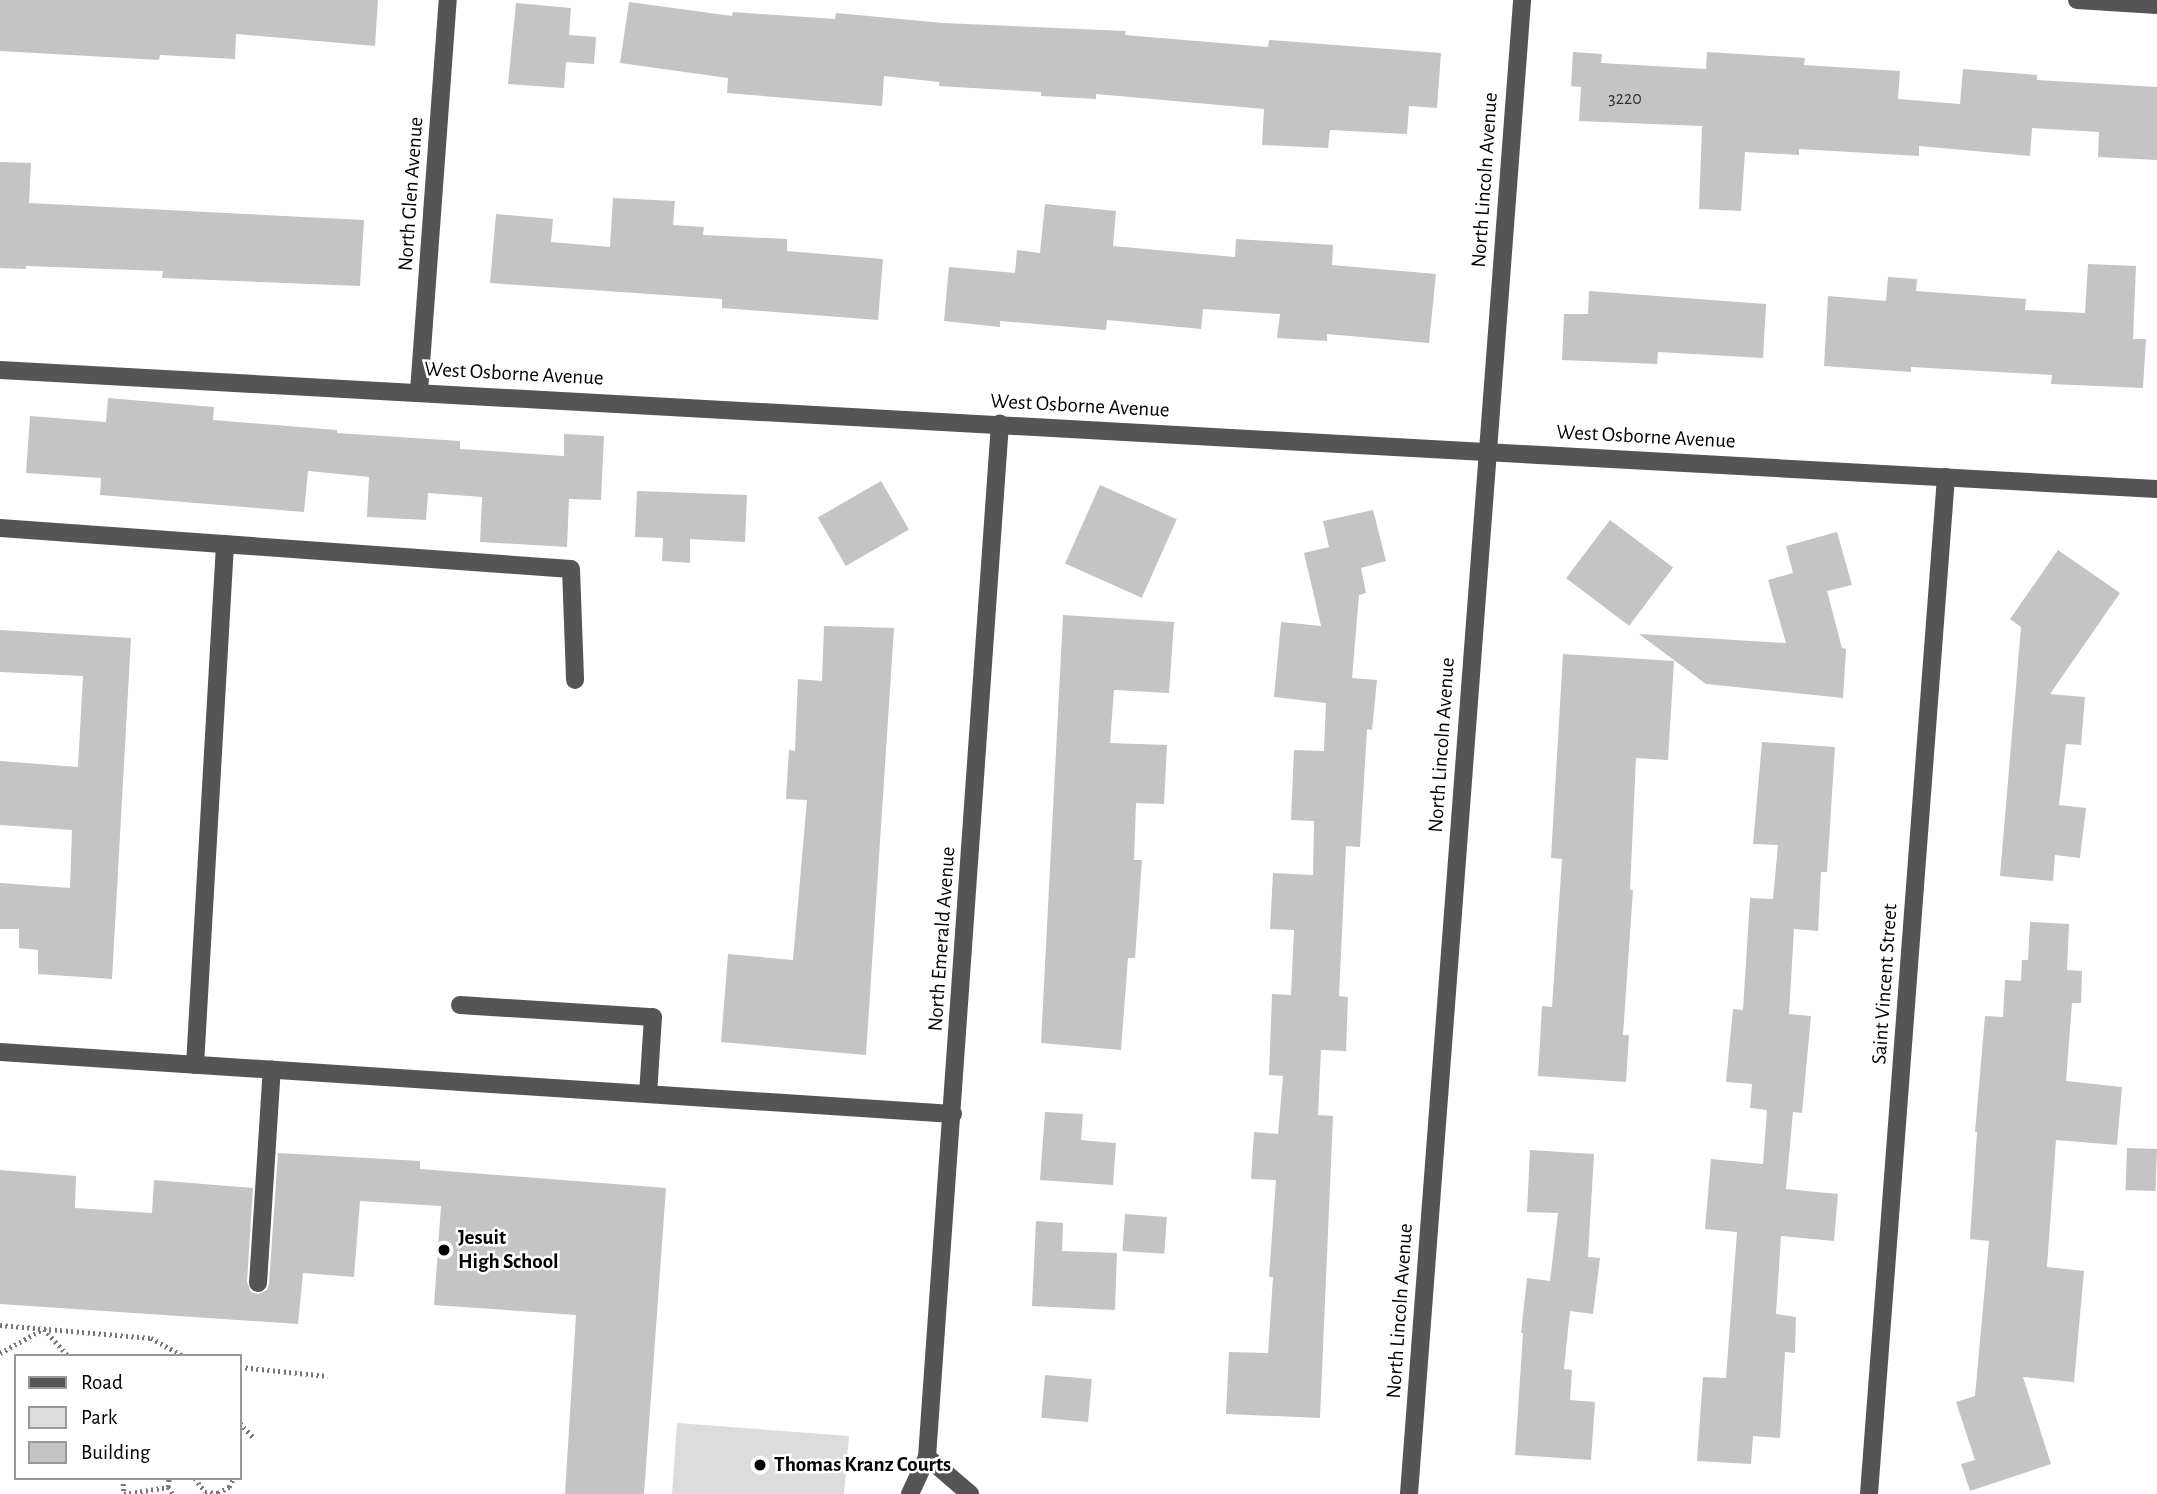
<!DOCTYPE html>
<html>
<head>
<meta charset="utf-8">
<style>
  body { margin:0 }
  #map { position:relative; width:2157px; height:1494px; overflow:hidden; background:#fff; font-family:"Alegreya Sans",sans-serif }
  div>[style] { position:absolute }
  .green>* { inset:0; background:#dcdcdc }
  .building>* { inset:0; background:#c4c4c4; transform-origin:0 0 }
  .path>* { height:4.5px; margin-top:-2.25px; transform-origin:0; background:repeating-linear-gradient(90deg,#777 0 2px,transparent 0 5.5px) }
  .minor>* { height:18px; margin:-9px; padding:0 9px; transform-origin:9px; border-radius:9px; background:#555 }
  .dots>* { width:19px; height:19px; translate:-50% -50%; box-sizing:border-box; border:4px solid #fff; border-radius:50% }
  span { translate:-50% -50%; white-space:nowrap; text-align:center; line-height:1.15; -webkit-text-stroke:5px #fff; paint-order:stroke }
  .number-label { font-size:18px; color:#313131 }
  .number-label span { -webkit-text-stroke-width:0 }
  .street-label { font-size:21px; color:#000 }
  .poi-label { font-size:21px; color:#000; font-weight:700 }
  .left { translate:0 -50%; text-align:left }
  .legend { position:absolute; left:14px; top:1354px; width:228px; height:126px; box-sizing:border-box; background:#fff; border:2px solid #999; margin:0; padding:9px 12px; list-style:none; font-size:21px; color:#000 }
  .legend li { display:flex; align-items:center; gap:14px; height:35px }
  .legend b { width:35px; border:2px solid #999 }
</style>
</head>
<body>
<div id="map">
  <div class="green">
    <i style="clip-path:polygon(677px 1423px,849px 1436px,844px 1494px,672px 1494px)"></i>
  </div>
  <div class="building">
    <i style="clip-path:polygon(0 0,378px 0,375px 46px,236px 34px,235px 59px,160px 55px,159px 60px,0 51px)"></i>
    <i style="clip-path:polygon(629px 2px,732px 16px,733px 12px,835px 19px,836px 13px,943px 23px,1126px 31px,1125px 35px,1268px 47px,1269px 40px,1441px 53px,1437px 108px,1409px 106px,1407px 134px,1330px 130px,1328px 148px,1262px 145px,1264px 109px,1096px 94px,1096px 99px,1041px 96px,1041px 92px,939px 86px,939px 82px,884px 76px,882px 106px,727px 93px,728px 78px,620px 63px)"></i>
    <i style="clip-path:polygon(516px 3px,571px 8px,569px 35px,596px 37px,594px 64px,566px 62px,564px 88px,508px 84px)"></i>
    <i style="clip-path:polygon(1573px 52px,1602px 54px,1601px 63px,1706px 69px,1707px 52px,1805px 58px,1804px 65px,1900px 71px,1898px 99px,1960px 104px,1963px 69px,2037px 75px,2037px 80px,2157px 87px,2157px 160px,2098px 157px,2099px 132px,2032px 128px,2030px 156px,1919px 146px,1919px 156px,1799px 149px,1799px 155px,1745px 152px,1741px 211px,1699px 209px,1702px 126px,1579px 121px,1581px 87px,1571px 86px)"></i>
    <i style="clip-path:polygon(0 162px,31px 163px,29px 203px,364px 220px,360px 286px,162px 278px,163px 271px,26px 266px,26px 269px,0 268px)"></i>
    <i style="clip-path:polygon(613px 198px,675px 201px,673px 225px,704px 227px,703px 235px,787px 239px,787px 251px,883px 259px,878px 320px,722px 308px,722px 299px,490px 283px,496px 214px,553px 219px,551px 242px,610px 247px)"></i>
    <i style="clip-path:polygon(1045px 204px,1116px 211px,1113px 246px,1235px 257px,1236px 239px,1333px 245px,1332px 265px,1436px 274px,1429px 343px,1327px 334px,1327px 341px,1277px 338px,1280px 314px,1203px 309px,1201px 329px,1107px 320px,1106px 330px,1000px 321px,1000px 327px,944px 321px,949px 267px,1015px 273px,1017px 250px,1040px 253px)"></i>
    <i style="clip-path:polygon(2088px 264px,2136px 266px,2133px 339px,2146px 339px,2143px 388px,2051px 384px,2052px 375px,1911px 367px,1911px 372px,1824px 366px,1828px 296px,1886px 301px,1888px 277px,1917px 279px,1916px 291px,2026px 299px,2025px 310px,2085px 313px)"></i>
    <i style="clip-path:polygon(1589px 291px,1766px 304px,1763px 358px,1658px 352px,1657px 364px,1562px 360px,1564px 314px,1588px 314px)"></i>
    <i style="clip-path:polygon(108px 398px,214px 407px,213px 420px,337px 430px,337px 433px,460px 441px,460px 449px,564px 456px,564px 434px,604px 436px,601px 500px,569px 499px,567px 547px,480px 542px,482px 497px,428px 493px,426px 520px,367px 517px,369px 477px,308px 471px,304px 512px,100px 495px,101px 478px,26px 473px,30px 416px,106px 422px)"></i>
    <i style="left:881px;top:481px;width:56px;height:73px;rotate:60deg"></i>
    <i style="left:1100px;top:485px;width:84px;height:86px;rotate:24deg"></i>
    <i style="clip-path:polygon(637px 491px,747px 495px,745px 542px,690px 539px,690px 563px,662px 561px,663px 538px,635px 537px)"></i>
    <i style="clip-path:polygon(1373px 510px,1386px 561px,1361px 568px,1366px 593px,1359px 595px,1352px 678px,1377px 680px,1372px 730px,1367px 729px,1360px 847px,1346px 846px,1339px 996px,1348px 997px,1346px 1051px,1321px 1050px,1318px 1115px,1333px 1116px,1320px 1418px,1226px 1414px,1229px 1352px,1268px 1353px,1273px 1277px,1269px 1277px,1276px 1180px,1251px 1179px,1254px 1132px,1278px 1134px,1283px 1076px,1269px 1075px,1272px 994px,1291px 995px,1294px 930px,1270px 929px,1273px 873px,1313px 875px,1314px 821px,1291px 820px,1294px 750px,1324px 751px,1326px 703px,1274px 697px,1281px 622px,1321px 626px,1304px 553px,1329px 547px,1323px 521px)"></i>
    <i style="left:1610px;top:520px;width:79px;height:73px;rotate:37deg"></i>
    <i style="clip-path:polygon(1837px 532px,1852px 585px,1827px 591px,1842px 648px,1846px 649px,1843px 698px,1706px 684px,1639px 634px,1786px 643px,1768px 580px,1793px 573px,1786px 546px)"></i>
    <i style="clip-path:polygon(2058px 550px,2120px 593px,2050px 694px,2085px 697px,2081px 745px,2066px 744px,2059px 805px,2086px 808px,2080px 858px,2055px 855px,2053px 881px,2000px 876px,2021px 627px,2010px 619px)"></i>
    <i style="clip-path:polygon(1063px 615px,1174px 622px,1169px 693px,1114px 690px,1110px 743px,1167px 745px,1164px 804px,1136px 803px,1134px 860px,1142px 860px,1135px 958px,1128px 958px,1121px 1050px,1041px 1043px)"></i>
    <i style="clip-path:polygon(824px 626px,894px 628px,866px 1055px,721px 1042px,728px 954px,793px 960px,807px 800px,786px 799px,789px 750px,795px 751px,798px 679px,822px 681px)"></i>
    <i style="clip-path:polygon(0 630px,131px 638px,112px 979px,38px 974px,38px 950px,19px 948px,19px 929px,0 929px,0 883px,70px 888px,72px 830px,0 825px,0 761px,78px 767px,83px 676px,0 672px)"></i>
    <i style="clip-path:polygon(1563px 654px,1674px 661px,1668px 760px,1636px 758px,1630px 890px,1633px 890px,1623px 1035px,1629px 1035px,1626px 1082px,1538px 1076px,1542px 1006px,1552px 1007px,1562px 859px,1551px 858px)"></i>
    <i style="clip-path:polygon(1762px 742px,1835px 747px,1827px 872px,1821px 872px,1818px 931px,1794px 929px,1789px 1014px,1811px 1016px,1802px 1113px,1793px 1112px,1786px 1189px,1838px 1194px,1834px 1241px,1781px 1236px,1776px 1314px,1796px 1317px,1795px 1353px,1785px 1352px,1780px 1438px,1753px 1436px,1751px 1464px,1697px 1461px,1703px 1377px,1726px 1378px,1737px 1232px,1705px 1229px,1711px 1159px,1763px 1164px,1767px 1110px,1750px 1108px,1752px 1084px,1726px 1082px,1733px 1009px,1743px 1010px,1750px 898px,1773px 899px,1778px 845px,1753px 844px)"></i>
    <i style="clip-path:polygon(2030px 922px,2069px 924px,2067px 970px,2082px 971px,2081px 1003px,2072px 1003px,2066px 1081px,2122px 1087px,2117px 1145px,2056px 1140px,2047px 1267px,2084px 1271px,2074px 1382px,2023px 1377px,2051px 1464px,1970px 1491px,1961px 1464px,1975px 1460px,1956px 1402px,1975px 1396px,1989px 1241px,1970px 1239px,1977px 1132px,1975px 1132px,1985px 1016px,2003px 1017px,2005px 980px,2021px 981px,2022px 960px,2028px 960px)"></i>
    <i style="clip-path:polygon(1045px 1112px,1083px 1114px,1081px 1140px,1116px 1143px,1113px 1185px,1040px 1180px)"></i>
    <i style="left:2127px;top:1148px;width:30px;height:42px;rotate:2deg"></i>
    <i style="clip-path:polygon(1530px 1150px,1594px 1154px,1588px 1257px,1600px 1258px,1593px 1314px,1570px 1311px,1564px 1369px,1572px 1370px,1570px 1400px,1595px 1402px,1591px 1460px,1515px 1455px,1523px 1333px,1521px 1333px,1527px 1278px,1550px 1281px,1558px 1213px,1527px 1212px)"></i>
    <i style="clip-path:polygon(278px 1153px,420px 1161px,420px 1169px,666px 1188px,644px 1494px,565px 1494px,576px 1315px,434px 1305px,441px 1206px,360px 1201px,354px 1277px,303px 1273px,298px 1324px,0 1304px,0 1170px,76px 1176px,75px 1208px,152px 1213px,154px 1180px,253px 1188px,247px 1282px,251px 1292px,258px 1294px,267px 1290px,269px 1284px)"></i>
    <i style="left:1125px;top:1214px;width:42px;height:37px;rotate:4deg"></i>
    <i style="clip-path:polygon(1036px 1221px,1063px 1223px,1062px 1251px,1117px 1253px,1115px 1310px,1032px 1306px)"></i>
    <i style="left:1045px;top:1375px;width:47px;height:43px;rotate:5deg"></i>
  </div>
  <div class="path">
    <i style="left:0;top:1325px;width:152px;rotate:4.9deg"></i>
    <i style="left:151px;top:1338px;width:37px;rotate:29deg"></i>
    <i style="left:44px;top:1329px;width:36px;rotate:48deg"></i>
    <i style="left:0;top:1353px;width:49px;rotate:-29.2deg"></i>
    <i style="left:240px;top:1367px;width:88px;rotate:5.8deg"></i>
    <i style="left:240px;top:1423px;width:22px;rotate:47deg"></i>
    <i style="left:123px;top:1478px;width:16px;rotate:86deg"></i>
    <i style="left:195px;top:1478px;width:17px;rotate:54deg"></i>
    <i style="left:205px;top:1492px;width:13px;rotate:4deg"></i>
    <i style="left:218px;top:1493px;width:13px;rotate:-29deg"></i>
    <i style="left:229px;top:1487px;width:10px;rotate:-61deg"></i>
    <i style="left:168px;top:1487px;width:9px;rotate:-84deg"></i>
    <i style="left:124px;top:1494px;width:45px;rotate:-9deg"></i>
    <i style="left:168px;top:1487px;width:9px;rotate:54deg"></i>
  </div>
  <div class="minor">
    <i style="left:2077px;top:0;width:80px;rotate:3.6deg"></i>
    <i style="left:0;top:370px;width:2160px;rotate:3.16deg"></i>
    <i style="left:419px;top:391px;width:392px;rotate:-85.8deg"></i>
    <i style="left:0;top:528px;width:572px;rotate:4.11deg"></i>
    <i style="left:571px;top:569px;width:111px;rotate:87.9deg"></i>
    <i style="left:460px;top:1005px;width:193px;rotate:3.6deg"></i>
    <i style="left:653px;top:1017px;width:77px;rotate:93.7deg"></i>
    <i style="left:0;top:1052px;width:955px;rotate:3.72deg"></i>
    <i style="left:195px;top:1065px;width:522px;rotate:-86.7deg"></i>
    <i style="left:258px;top:1283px;width:214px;rotate:-86.3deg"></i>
    <i style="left:927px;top:1457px;width:57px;rotate:40.7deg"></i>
    <i style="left:910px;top:1494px;width:41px;rotate:-65.3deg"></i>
    <i style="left:927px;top:1457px;width:1036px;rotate:-85.96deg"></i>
    <i style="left:1409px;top:1494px;width:1498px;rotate:-85.67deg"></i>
    <i style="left:1869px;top:1494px;width:1020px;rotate:-85.67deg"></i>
  </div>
  <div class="dots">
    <i style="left:444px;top:1250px;background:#000"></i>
    <i style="left:760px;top:1465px;background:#000"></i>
  </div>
  <div class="number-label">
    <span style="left:1625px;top:99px">3220</span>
  </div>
  <div class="street-label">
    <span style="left:1485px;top:180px;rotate:-86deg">North Lincoln Avenue</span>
    <span style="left:411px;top:194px;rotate:-86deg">North Glen Avenue</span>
    <span style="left:514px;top:374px;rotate:3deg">West Osborne Avenue</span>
    <span style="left:1080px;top:406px;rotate:3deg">West Osborne Avenue</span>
    <span style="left:1646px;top:437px;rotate:3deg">West Osborne Avenue</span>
    <span style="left:1442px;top:745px;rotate:-86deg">North Lincoln Avenue</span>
    <span style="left:942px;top:939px;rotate:-86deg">North Emerald Avenue</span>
    <span style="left:1885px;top:984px;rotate:-86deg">Saint Vincent Street</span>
    <span style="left:1400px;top:1311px;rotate:-86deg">North Lincoln Avenue</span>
  </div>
  <div class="poi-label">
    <span class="left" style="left:458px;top:1250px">Jesuit<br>High School</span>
    <span class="left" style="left:774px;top:1465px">Thomas Kranz Courts</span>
  </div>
  <ul class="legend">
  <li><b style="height:9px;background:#555"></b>Road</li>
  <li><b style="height:19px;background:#dcdcdc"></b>Park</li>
  <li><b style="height:19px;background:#c4c4c4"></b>Building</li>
  </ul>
</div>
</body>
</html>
